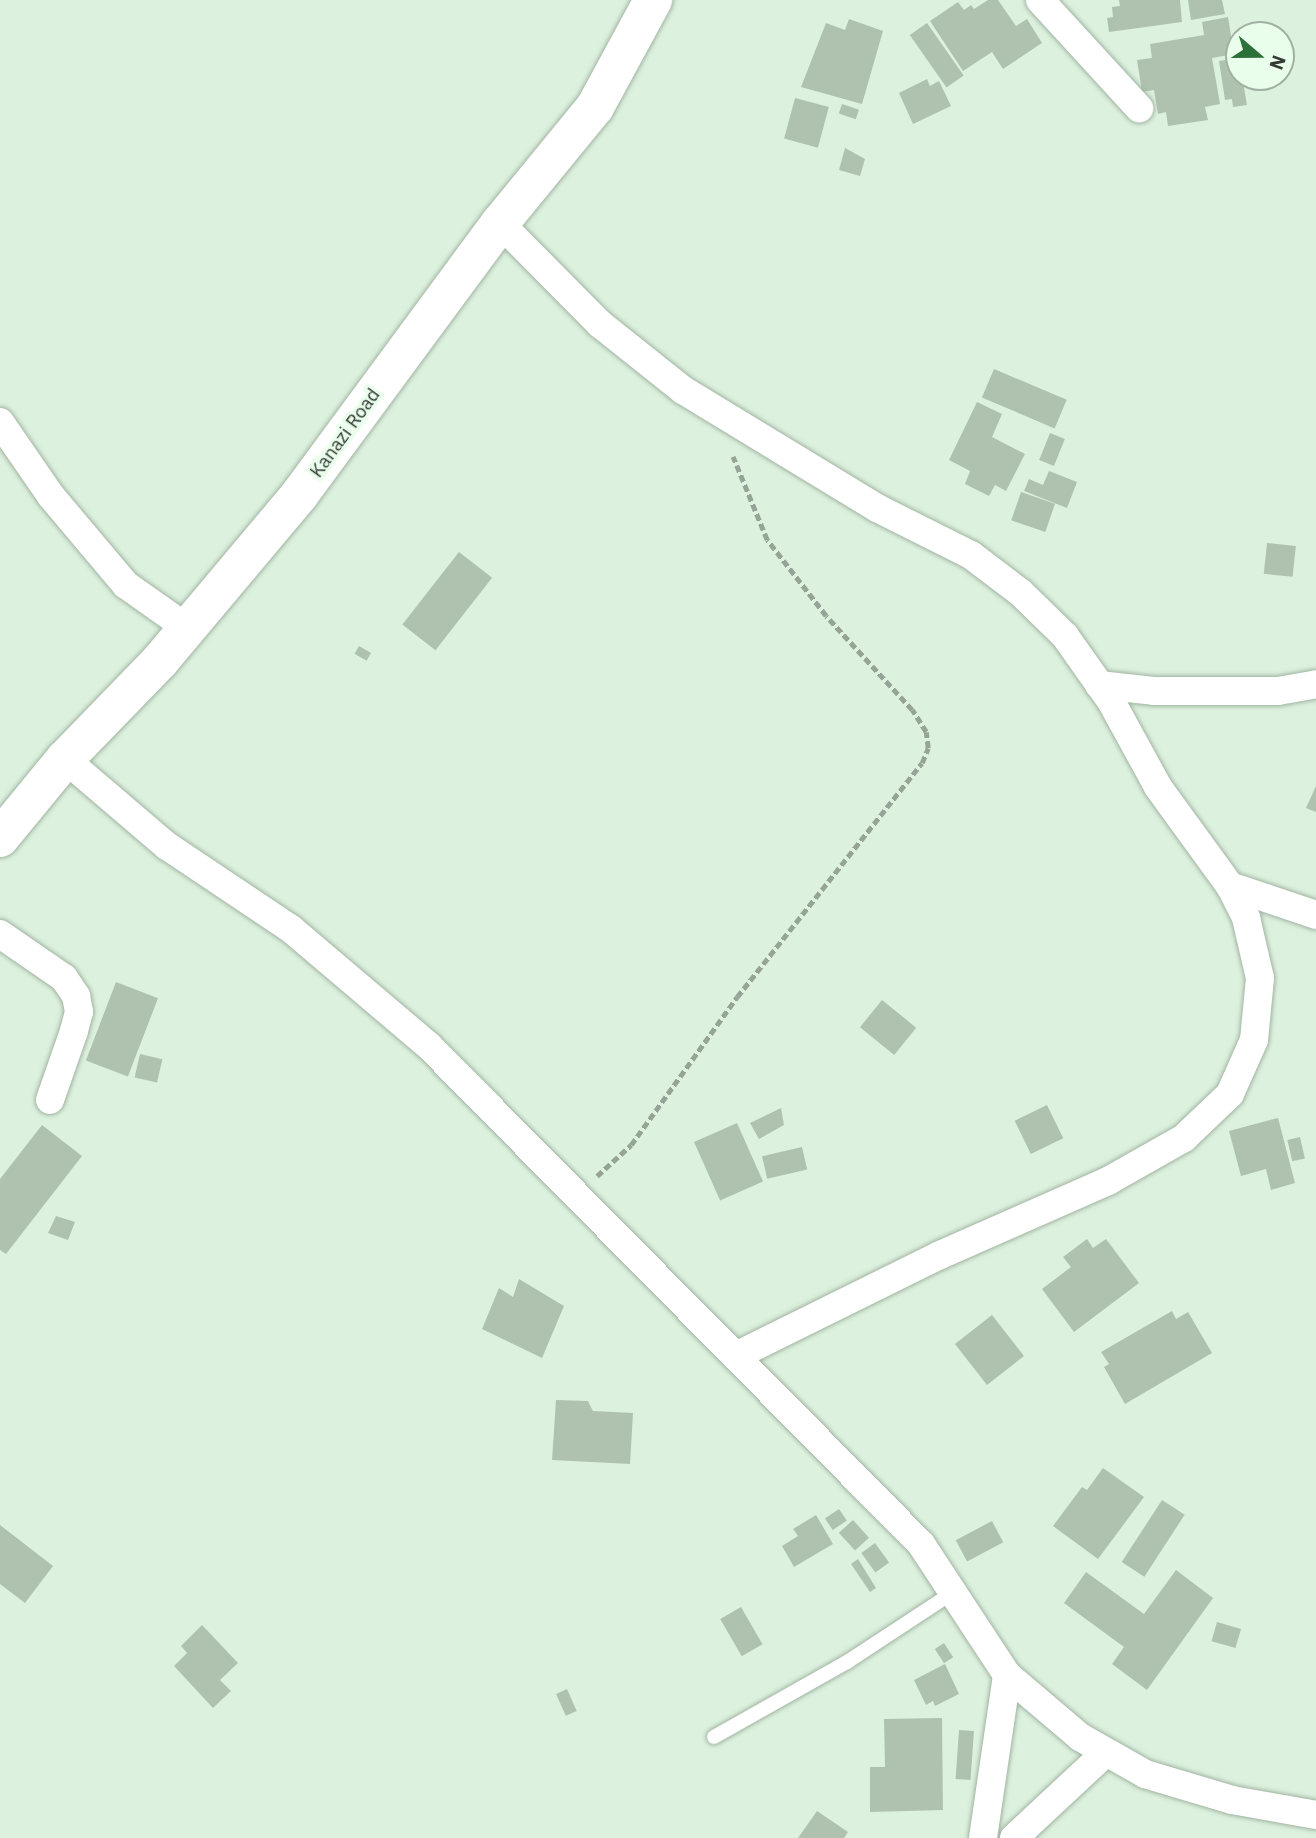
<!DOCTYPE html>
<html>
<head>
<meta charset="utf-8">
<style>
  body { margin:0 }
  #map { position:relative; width:1316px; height:1838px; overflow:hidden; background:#ddf1df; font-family:"IBM Plex Sans",sans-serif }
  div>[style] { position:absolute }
  .building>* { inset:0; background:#afc2b0; transform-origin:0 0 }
  .path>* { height:4.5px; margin-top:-2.25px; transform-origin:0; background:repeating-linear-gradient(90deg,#95a497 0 7px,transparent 0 10.5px) }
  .roads { filter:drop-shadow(0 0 2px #a1b4a2) drop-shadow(0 0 2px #a1b4a2) }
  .service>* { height:14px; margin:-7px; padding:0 7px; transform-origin:7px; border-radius:7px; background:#fff }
  .minor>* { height:28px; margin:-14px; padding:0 14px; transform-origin:14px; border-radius:14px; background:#fff }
  .secondary>* { height:38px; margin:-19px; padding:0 19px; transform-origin:19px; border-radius:19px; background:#fff }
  span { translate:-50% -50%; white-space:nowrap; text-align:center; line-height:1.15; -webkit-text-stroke:7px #eafeec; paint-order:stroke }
  .street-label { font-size:19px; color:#323a33 }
  .north { position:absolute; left:1225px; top:21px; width:70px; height:70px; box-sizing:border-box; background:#eafeec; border:2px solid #a0b0a2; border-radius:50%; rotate:110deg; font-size:19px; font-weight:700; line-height:28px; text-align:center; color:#323a33 }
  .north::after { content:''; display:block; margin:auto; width:24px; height:32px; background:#2c703a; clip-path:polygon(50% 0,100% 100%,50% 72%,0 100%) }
</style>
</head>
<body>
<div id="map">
  <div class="building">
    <i style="clip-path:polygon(988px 0,998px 0,1016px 26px,1027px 19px,1042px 43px,1003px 69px,992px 52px,963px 71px,930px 21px,958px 2px,964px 10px,971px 5px,974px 9px)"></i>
    <i style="clip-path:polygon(1119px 0,1180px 0,1182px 22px,1109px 32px,1107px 18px,1113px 17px,1112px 7px,1120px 6px)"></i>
    <i style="clip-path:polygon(1188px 0,1222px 0,1225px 14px,1191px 20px)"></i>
    <i style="clip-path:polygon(1228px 17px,1234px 54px,1212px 58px,1220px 104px,1205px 107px,1208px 120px,1168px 126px,1166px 112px,1158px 114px,1154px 90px,1142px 92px,1137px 60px,1152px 58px,1150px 44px,1204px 35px,1202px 22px)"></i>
    <i style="clip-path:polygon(849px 19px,883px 31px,862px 104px,801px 87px,826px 23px,845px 30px)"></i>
    <i style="left:927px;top:23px;width:64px;height:21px;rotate:55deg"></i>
    <i style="clip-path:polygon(1239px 58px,1247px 105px,1233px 107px,1232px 99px,1225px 100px,1219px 61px)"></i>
    <i style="clip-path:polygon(927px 79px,930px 86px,939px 81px,951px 106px,913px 124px,899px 93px)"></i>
    <i style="left:795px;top:98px;width:35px;height:42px;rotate:15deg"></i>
    <i style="left:842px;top:104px;width:18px;height:10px;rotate:19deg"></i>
    <i style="clip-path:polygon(845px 148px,865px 159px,860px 176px,839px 170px)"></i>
    <i style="left:994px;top:369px;width:79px;height:31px;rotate:23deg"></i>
    <i style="clip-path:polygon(977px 402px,1002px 414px,992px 437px,1025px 454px,1006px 491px,995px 485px,989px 496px,965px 484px,970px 471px,949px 460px)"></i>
    <i style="left:1050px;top:433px;width:16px;height:29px;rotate:22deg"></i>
    <i style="clip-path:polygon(1049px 471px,1077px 482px,1067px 508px,1024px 491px,1029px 479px,1043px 485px)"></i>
    <i style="left:1021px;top:492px;width:36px;height:30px;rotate:19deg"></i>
    <i style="left:1267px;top:543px;width:29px;height:31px;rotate:6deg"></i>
    <i style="left:459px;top:552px;width:42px;height:92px;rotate:38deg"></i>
    <i style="left:359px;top:646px;width:14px;height:9px;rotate:30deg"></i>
    <i style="clip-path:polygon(1316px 786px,1316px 812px,1306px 808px)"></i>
    <i style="left:116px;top:982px;width:45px;height:84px;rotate:21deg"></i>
    <i style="left:882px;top:1000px;width:44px;height:35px;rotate:39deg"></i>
    <i style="left:140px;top:1054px;width:23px;height:24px;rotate:13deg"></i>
    <i style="left:1047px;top:1105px;width:37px;height:36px;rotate:64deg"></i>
    <i style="clip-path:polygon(781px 1108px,784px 1125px,759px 1139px,750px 1123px)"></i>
    <i style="clip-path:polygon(1278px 1118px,1295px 1183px,1271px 1190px,1266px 1169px,1241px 1176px,1229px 1131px)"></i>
    <i style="left:737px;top:1123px;width:64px;height:47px;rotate:66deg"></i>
    <i style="clip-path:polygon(42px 1125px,82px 1156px,6px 1254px,0 1250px,0 1179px)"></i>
    <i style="left:1300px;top:1137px;width:22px;height:13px;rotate:77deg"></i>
    <i style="left:802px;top:1147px;width:23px;height:41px;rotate:77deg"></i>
    <i style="clip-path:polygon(56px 1216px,75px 1222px,68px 1240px,48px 1233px)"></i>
    <i style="clip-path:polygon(1087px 1239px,1093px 1248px,1106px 1239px,1139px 1283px,1074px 1332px,1042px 1289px,1071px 1267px,1063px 1257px)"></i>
    <i style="clip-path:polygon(519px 1279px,564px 1306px,542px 1358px,482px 1329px,499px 1288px,513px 1297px)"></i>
    <i style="clip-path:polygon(1172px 1311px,1176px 1319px,1188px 1312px,1212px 1353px,1125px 1404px,1104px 1367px,1109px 1364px,1101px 1352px)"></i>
    <i style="left:992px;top:1315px;width:52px;height:47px;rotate:52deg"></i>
    <i style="clip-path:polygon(556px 1400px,588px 1401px,593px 1411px,633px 1413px,630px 1464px,552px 1460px)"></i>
    <i style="clip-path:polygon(1103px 1468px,1144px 1497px,1098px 1559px,1053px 1526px,1082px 1487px,1087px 1490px)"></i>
    <i style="left:1162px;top:1500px;width:27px;height:74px;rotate:33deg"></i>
    <i style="left:839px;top:1509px;width:14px;height:17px;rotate:56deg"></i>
    <i style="clip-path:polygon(816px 1515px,833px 1544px,794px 1567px,782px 1546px,798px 1536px,793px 1529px)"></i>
    <i style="left:853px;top:1520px;width:24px;height:19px;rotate:48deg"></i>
    <i style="left:992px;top:1521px;width:24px;height:41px;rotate:62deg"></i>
    <i style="clip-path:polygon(0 1525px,53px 1566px,25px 1603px,0 1584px)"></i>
    <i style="left:875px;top:1543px;width:24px;height:17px;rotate:54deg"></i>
    <i style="clip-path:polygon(858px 1559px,876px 1588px,870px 1592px,851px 1564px)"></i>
    <i style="clip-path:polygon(1176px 1570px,1213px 1598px,1147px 1690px,1112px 1664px,1124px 1647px,1064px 1603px,1086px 1572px,1144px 1614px)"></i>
    <i style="left:741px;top:1607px;width:43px;height:24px;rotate:60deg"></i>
    <i style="left:1217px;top:1622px;width:25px;height:20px;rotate:16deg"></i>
    <i style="clip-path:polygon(202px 1625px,238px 1663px,220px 1680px,231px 1691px,213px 1708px,174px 1666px,187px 1653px,181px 1646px)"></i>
    <i style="left:944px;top:1643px;width:17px;height:11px;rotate:57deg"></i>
    <i style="clip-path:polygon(945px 1664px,959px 1694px,935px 1706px,933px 1701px,926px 1705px,914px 1680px)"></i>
    <i style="left:567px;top:1689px;width:24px;height:12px;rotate:66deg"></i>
    <i style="clip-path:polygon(942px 1718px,943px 1810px,870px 1812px,870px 1767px,885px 1767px,884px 1719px)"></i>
    <i style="left:959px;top:1730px;width:15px;height:49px;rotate:4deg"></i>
    <i style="clip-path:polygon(817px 1811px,848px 1832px,844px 1838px,798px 1838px)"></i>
  </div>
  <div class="path">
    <i style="left:597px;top:1176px;width:46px;rotate:-42.4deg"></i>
    <i style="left:631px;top:1145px;width:182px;rotate:-54.4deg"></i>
    <i style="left:737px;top:997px;width:298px;rotate:-51.7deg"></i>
    <i style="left:922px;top:763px;width:16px;rotate:-68deg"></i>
    <i style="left:928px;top:748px;width:16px;rotate:-97deg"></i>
    <i style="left:926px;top:732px;width:26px;rotate:-122deg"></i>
    <i style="left:912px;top:710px;width:127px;rotate:-132.5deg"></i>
    <i style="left:826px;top:616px;width:96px;rotate:-127.8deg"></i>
    <i style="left:767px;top:540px;width:90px;rotate:-112.3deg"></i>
  </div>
  <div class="roads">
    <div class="service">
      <i style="left:714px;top:1737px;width:153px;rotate:-29.4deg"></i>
      <i style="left:847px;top:1662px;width:126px;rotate:-33.3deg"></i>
    </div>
    <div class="minor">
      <i style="left:1040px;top:0;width:147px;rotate:47.5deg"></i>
      <i style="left:500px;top:223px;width:142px;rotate:45.3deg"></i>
      <i style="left:600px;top:324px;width:106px;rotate:38.5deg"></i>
      <i style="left:683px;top:390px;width:227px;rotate:31.3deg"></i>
      <i style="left:877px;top:508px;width:105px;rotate:26.6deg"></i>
      <i style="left:971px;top:555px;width:63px;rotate:37.2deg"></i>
      <i style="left:1021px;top:593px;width:62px;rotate:44.3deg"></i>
      <i style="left:1065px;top:636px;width:80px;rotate:54.7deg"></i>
      <i style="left:1111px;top:701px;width:98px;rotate:61.3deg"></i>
      <i style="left:1158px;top:787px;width:122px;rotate:54deg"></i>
      <i style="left:1230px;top:886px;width:36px;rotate:63deg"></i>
      <i style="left:1246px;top:918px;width:62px;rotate:76.9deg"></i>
      <i style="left:1260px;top:978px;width:62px;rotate:95.5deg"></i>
      <i style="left:1254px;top:1040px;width:59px;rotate:114deg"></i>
      <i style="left:1230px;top:1094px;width:64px;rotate:136.3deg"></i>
      <i style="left:1184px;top:1138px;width:87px;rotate:150.5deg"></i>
      <i style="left:1108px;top:1181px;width:184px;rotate:156.2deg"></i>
      <i style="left:940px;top:1255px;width:228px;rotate:153.7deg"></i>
      <i style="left:0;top:422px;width:90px;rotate:55.4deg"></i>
      <i style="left:51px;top:496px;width:116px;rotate:49.9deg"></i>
      <i style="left:126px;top:585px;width:75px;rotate:35.2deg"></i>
      <i style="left:1099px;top:685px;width:55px;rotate:6.2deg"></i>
      <i style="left:1154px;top:691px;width:124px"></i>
      <i style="left:1278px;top:691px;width:39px;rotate:-10deg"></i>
      <i style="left:65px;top:759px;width:134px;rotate:40.5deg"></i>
      <i style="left:167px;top:846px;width:149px;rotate:33.8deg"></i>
      <i style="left:291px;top:929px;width:181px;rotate:40.3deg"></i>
      <i style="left:429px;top:1046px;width:700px;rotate:45.35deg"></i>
      <i style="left:921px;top:1544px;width:157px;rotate:56.7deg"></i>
      <i style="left:1007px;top:1675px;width:96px;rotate:40.3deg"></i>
      <i style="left:1080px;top:1737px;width:75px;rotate:29.6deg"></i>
      <i style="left:1145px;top:1774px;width:91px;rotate:16.6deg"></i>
      <i style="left:1232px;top:1800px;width:85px;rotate:10.1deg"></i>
      <i style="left:1230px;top:886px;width:91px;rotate:18.6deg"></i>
      <i style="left:0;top:934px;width:78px;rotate:34.5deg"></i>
      <i style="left:64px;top:978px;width:22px;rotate:56deg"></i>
      <i style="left:76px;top:996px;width:16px;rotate:79deg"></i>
      <i style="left:79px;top:1012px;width:20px;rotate:105deg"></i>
      <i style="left:74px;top:1031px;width:73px;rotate:109.2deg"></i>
      <i style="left:983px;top:1838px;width:165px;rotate:-81.6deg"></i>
      <i style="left:1014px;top:1838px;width:125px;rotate:-43deg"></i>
    </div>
    <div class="secondary">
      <i style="left:0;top:838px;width:102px;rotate:-50.6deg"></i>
      <i style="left:65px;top:759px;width:136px;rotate:-45.9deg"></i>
      <i style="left:160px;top:661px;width:218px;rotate:-50deg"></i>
      <i style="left:300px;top:494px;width:337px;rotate:-53.6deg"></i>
      <i style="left:500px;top:223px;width:150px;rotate:-50.7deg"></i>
      <i style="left:595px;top:107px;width:122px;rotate:-61.5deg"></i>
    </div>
  </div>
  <div class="street-label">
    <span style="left:345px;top:433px;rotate:-54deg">Kanazi Road</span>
  </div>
  <div class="north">N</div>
</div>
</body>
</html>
